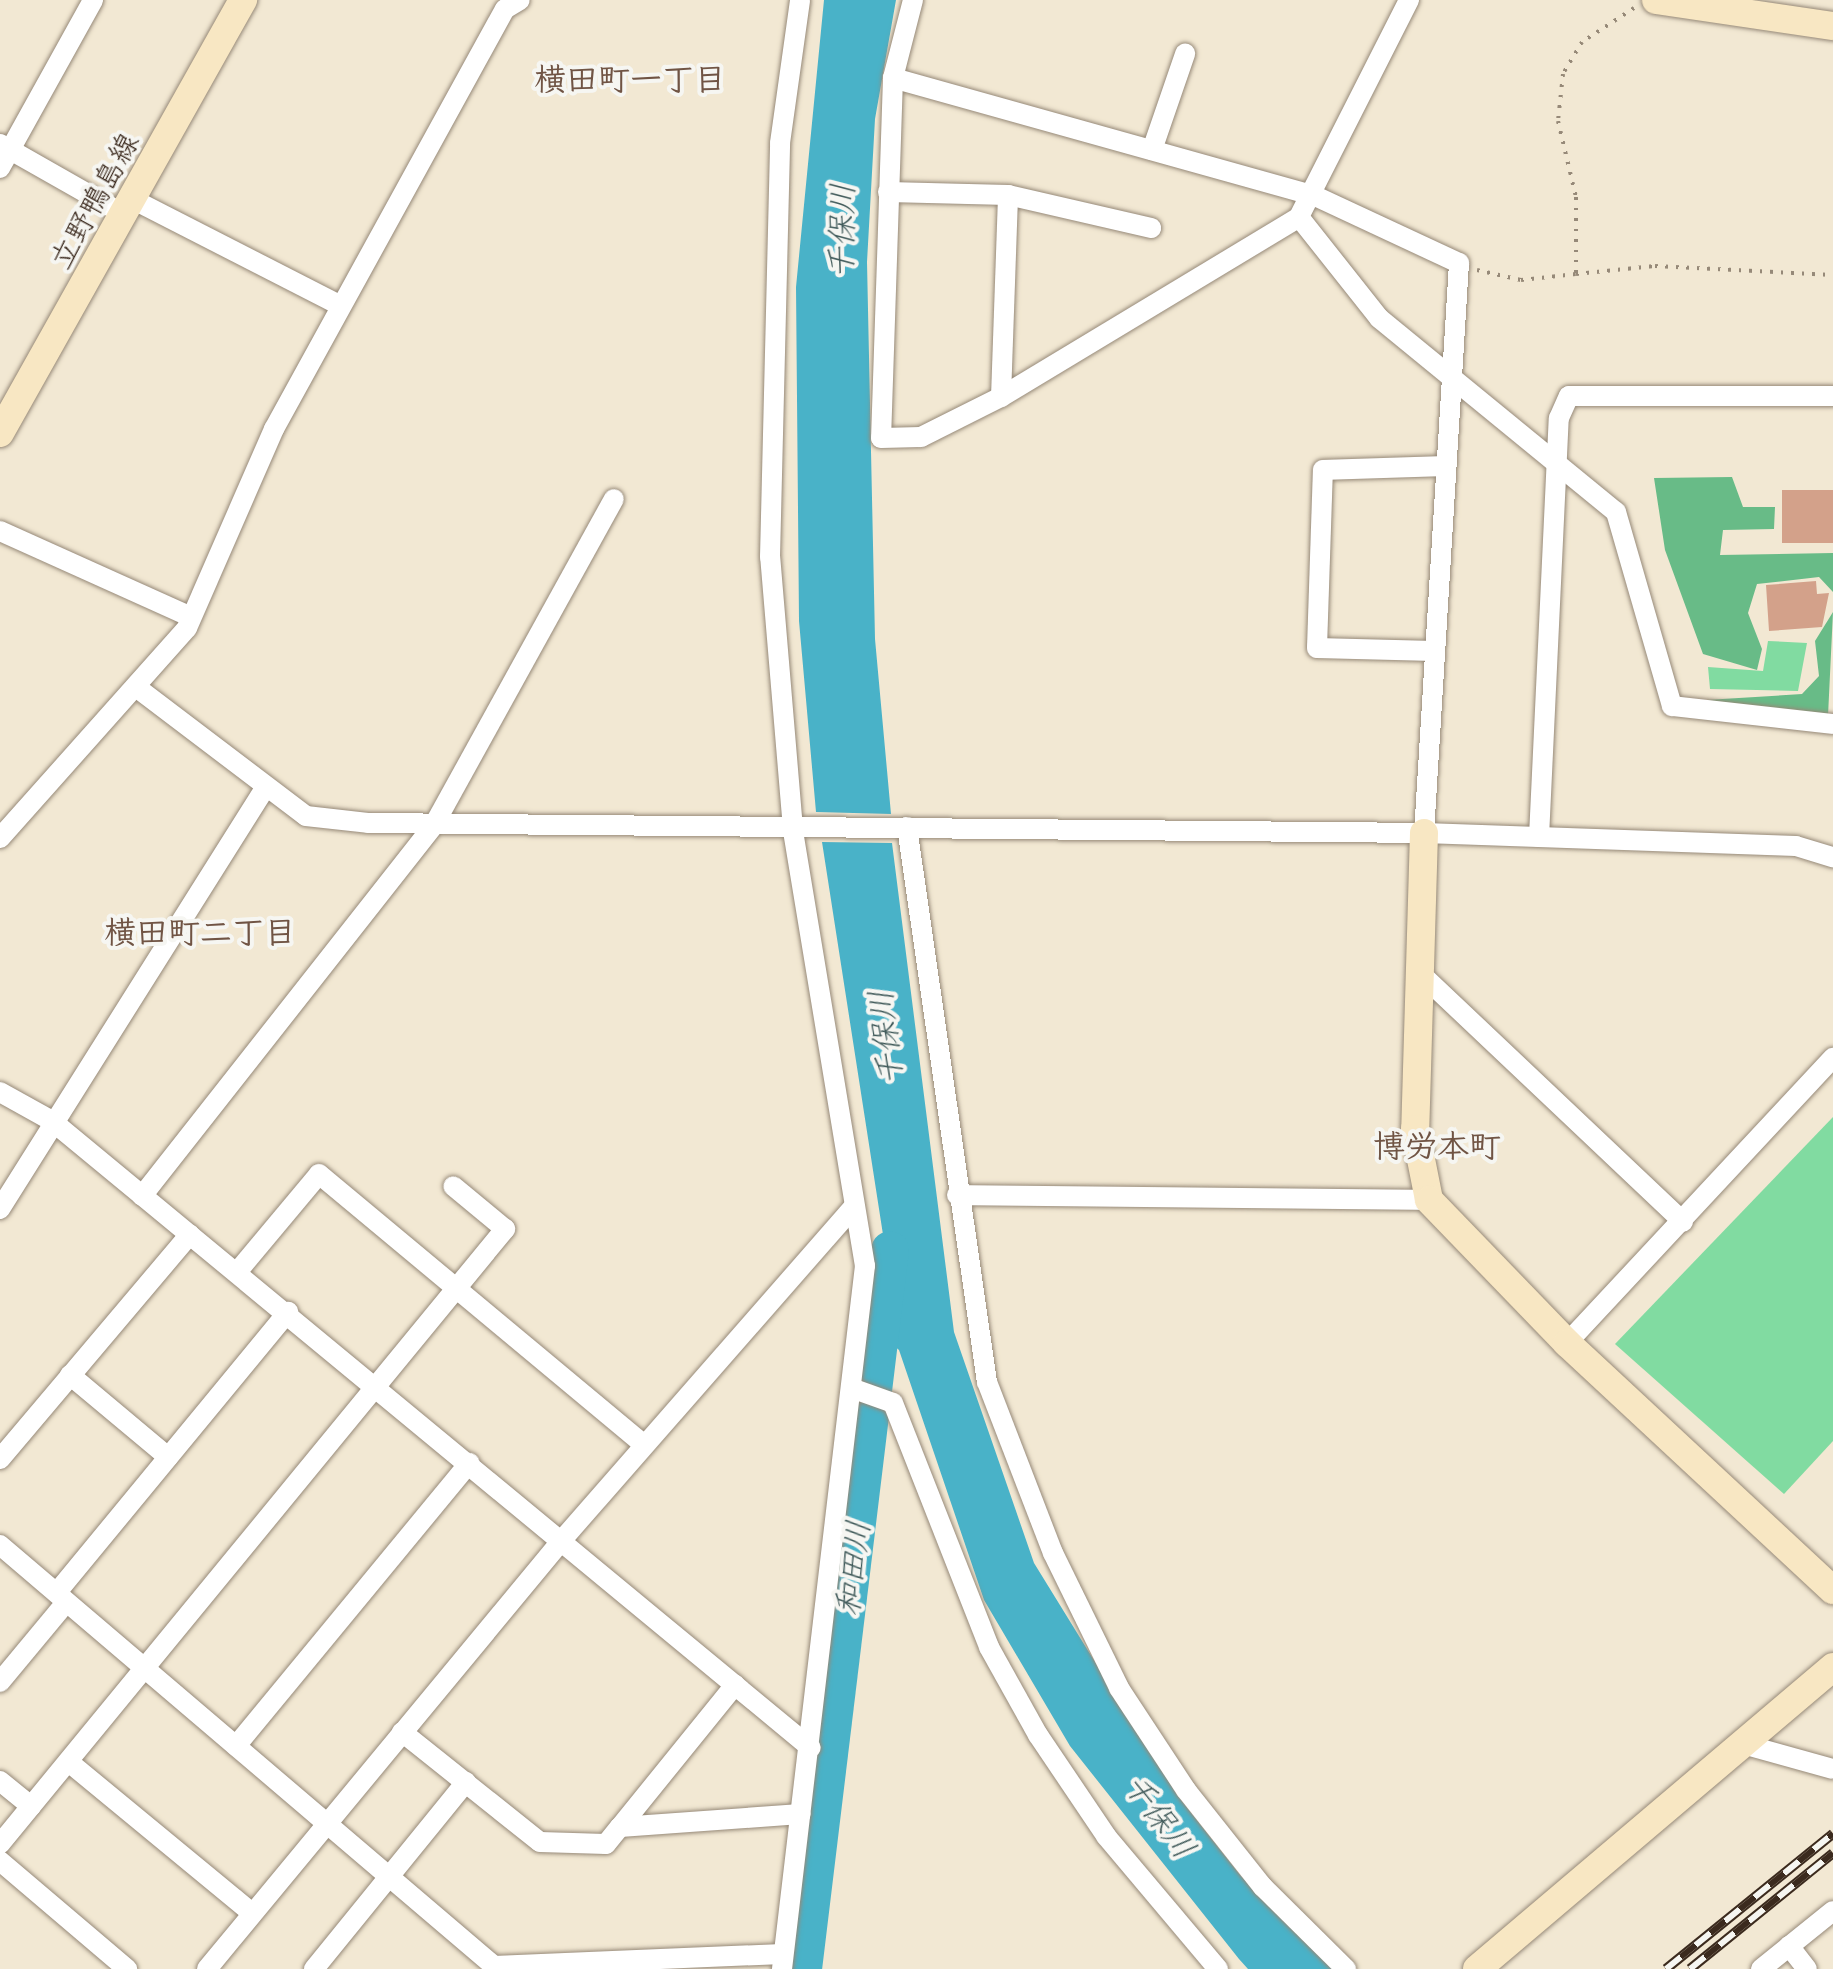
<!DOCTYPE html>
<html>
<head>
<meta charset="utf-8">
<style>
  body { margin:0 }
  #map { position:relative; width:1833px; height:1969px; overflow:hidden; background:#f2e8d3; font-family:"Playpen Sans","Klee One",sans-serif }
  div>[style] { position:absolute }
  .green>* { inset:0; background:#81dba1 }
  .forest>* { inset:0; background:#68bb87 }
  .water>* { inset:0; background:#49b2c8 }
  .river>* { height:38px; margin:-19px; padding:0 19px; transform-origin:19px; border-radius:19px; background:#49b2c8 }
  .building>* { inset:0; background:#d3a18a; transform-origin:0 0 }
  .path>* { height:4px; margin-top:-2px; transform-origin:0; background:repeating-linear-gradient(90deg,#968978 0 2.5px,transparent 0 10.5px) }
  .roads { filter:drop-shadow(0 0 2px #968978) drop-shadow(0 0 2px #968978) }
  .street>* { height:20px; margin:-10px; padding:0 10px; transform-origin:10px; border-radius:10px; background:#fff }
  .secondary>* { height:28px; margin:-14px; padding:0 14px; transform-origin:14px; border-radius:14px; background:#f8e7c3 }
  .rail>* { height:10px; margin-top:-5px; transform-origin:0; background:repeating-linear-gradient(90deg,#f6f6f2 0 19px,#3b2a1e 0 38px); box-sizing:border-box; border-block:2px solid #3b2a1e }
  span { translate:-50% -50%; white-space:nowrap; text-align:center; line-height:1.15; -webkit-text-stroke:8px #f6f6f2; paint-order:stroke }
  .street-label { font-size:30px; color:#3b2a1e }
  .neighbourhood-label { font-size:32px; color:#705444; font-weight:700 }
  .water-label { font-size:32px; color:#405a5a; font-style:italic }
</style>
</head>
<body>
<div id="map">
  <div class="green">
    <i style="clip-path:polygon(1768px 641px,1807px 643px,1798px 691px,1710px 689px,1708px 667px,1763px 671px)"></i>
    <i style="clip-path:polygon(1833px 1117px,1833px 1441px,1784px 1494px,1615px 1344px)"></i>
  </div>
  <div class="forest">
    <i style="clip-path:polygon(1732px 477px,1743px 507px,1775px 507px,1774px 529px,1723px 530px,1720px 555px,1833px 553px,1833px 592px,1819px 577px,1757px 584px,1748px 613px,1762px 649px,1757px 670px,1703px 654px,1665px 550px,1654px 478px)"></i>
    <i style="clip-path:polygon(1833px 612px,1828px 716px,1706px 700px,1802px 694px,1819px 676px,1815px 641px)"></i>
  </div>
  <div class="water">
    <i style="clip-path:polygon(824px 0,896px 0,875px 119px,867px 262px,875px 639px,891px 814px,816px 812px,799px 621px,796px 287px)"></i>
    <i style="clip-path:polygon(822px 842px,892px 843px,954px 1332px,1034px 1563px,1177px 1795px,1240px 1875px,1336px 1969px,1248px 1969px,1239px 1959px,1070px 1746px,984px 1600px,899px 1350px,886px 1339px,884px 1241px)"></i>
  </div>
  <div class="river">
    <i style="left:803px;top:1969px;width:724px;rotate:-83.1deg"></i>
  </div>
  <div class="building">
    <i style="left:1833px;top:490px;width:53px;height:51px;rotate:90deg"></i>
    <i style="clip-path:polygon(1816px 581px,1817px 594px,1829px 593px,1822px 627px,1769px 631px,1766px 585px)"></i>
  </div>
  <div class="path">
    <i style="left:1634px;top:8px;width:62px;rotate:146.8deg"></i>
    <i style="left:1582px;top:42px;width:37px;rotate:121deg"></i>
    <i style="left:1563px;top:74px;width:47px;rotate:96.1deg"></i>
    <i style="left:1558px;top:121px;width:78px;rotate:76.7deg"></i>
    <i style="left:1576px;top:197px;width:77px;rotate:90deg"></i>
    <i style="left:1576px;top:274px;width:79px;rotate:-5.8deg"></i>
    <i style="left:1655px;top:266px;width:178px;rotate:2.9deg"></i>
    <i style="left:1477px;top:270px;width:45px;rotate:12.8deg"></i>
    <i style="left:1521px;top:280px;width:55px;rotate:-6.2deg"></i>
  </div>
  <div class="roads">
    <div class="street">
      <i style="left:913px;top:0;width:81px;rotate:104.4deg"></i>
      <i style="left:893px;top:78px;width:360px;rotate:91.9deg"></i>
      <i style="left:881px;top:438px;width:40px;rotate:-1.4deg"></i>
      <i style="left:921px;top:437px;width:89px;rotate:-26.6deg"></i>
      <i style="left:1001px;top:397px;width:202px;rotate:-88deg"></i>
      <i style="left:1409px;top:0;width:243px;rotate:116.9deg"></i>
      <i style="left:1299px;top:217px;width:129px;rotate:51.6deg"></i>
      <i style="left:1379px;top:318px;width:306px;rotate:39.3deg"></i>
      <i style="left:1616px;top:512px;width:202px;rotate:73.9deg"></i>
      <i style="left:1672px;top:706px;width:162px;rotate:6.4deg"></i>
      <i style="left:893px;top:78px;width:438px;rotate:15.6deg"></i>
      <i style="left:1315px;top:196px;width:159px;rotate:25deg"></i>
      <i style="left:1459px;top:263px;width:571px;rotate:93.51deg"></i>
      <i style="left:0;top:144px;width:142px;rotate:29.6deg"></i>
      <i style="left:1152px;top:150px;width:102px;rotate:-71deg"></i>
      <i style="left:0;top:168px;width:192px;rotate:-61deg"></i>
      <i style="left:888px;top:192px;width:120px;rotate:1.4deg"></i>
      <i style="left:1008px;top:195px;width:147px;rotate:13deg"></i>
      <i style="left:132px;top:199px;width:233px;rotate:27.1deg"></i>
      <i style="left:1001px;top:397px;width:348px;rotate:-31.1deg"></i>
      <i style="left:0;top:531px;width:209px;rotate:24.2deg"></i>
      <i style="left:1434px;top:651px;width:117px;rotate:-178.5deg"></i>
      <i style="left:1317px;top:648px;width:178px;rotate:-88.1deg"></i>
      <i style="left:1323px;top:470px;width:121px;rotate:-1.9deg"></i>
      <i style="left:136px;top:687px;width:213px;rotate:37.2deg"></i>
      <i style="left:306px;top:816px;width:62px;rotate:6.4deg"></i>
      <i style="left:368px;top:823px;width:1056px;rotate:0.54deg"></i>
      <i style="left:1424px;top:833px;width:372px;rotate:2deg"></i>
      <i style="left:1796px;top:846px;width:39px;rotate:17deg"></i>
      <i style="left:907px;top:827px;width:561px;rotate:81.8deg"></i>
      <i style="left:987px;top:1382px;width:183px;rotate:68.9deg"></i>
      <i style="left:1053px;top:1553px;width:150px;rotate:63.9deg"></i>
      <i style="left:1119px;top:1688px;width:122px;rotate:56.7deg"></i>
      <i style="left:1186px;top:1790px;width:124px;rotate:51.6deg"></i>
      <i style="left:1263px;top:1887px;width:117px;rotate:44.7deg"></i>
      <i style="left:1539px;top:837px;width:419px;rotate:-87.3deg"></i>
      <i style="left:1559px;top:418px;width:24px;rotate:-66deg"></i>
      <i style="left:1569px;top:396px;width:264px"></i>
      <i style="left:0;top:838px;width:281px;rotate:-48.3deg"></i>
      <i style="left:187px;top:628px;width:217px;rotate:-66.4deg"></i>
      <i style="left:274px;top:429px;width:479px;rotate:-61.2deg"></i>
      <i style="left:505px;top:9px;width:17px;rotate:-31deg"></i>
      <i style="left:1420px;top:973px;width:362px;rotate:43.4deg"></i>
      <i style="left:0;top:1092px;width:60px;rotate:29.1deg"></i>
      <i style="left:52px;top:1121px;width:984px;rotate:39.56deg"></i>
      <i style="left:957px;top:1195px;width:472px;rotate:0.6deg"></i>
      <i style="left:142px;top:1196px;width:474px;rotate:-51.8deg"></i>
      <i style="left:435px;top:823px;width:370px;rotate:-61.1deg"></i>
      <i style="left:0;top:1209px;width:496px;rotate:-57.8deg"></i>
      <i style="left:238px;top:1271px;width:126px;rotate:-50.1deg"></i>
      <i style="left:319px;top:1174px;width:423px;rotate:39.8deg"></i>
      <i style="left:1567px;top:1343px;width:390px;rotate:-47deg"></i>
      <i style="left:70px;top:1375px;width:128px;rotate:39.9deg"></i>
      <i style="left:854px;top:1389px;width:41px;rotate:19.7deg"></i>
      <i style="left:893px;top:1403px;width:262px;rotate:68.5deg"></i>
      <i style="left:989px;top:1647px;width:101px;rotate:60.9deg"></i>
      <i style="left:1038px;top:1735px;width:122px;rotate:56deg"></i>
      <i style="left:1106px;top:1836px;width:174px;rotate:49.9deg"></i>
      <i style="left:0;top:1459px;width:294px;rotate:-49.8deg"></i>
      <i style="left:0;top:1545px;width:649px;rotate:40.44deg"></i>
      <i style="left:494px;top:1966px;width:289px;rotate:-2.4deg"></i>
      <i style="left:58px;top:1591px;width:362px;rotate:-50.5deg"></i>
      <i style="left:0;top:1682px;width:100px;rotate:-50.3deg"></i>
      <i style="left:402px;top:1732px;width:176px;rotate:38.6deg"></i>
      <i style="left:540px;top:1842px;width:66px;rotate:1.7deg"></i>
      <i style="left:606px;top:1844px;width:22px;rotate:-51deg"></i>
      <i style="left:620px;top:1827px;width:181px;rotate:-4.1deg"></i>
      <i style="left:1743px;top:1744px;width:93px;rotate:15.5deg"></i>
      <i style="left:236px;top:1746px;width:367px;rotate:-50.5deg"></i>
      <i style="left:70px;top:1763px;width:236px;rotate:39.5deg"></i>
      <i style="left:0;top:1781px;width:40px;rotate:39deg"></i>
      <i style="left:620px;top:1827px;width:183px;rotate:-51deg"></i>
      <i style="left:0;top:1844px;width:796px;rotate:-50.61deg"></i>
      <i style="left:505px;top:1229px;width:67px;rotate:-140.4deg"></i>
      <i style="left:0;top:1861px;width:167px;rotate:40.4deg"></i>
      <i style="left:1789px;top:1946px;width:29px;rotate:52deg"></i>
      <i style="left:207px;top:1969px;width:557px;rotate:-50.39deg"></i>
      <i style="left:562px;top:1540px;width:441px;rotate:-48.8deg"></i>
      <i style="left:314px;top:1969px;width:241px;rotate:-50.9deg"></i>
      <i style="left:782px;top:1969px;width:708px;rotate:-83.27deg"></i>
      <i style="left:865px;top:1266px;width:443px;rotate:-99.4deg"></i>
      <i style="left:793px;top:829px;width:273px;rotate:-94.8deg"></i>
      <i style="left:770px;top:557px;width:414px;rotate:-88.6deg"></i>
      <i style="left:780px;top:143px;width:144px;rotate:-82deg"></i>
      <i style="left:1761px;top:1969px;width:92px;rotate:-38.9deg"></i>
    </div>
    <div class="secondary">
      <i style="left:1656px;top:0;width:179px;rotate:8.4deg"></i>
      <i style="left:0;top:433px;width:497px;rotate:-60.7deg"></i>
      <i style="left:1424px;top:833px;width:296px;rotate:91.7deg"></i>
      <i style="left:1415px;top:1129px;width:72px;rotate:78.8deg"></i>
      <i style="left:1429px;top:1200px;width:199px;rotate:46deg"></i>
      <i style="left:1567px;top:1343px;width:363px;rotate:42.9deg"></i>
      <i style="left:1477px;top:1969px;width:467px;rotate:-40.3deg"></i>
    </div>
  </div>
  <div class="rail">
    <i style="left:1666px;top:1969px;width:215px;rotate:-39deg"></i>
    <i style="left:1690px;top:1969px;width:184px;rotate:-39deg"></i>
  </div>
  <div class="street-label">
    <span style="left:93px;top:200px;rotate:-61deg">立野鴨島線</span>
  </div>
  <div class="neighbourhood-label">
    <span style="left:630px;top:77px">横田町一丁目</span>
    <span style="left:200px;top:930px">横田町二丁目</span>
    <span style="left:1437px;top:1144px">博労本町</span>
  </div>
  <div class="water-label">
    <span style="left:840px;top:231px;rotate:-89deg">千保川</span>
    <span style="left:884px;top:1038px;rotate:-97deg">千保川</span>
    <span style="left:851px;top:1568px;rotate:-83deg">和田川</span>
    <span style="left:1161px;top:1815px;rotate:53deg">千保川</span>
  </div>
</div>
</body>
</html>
